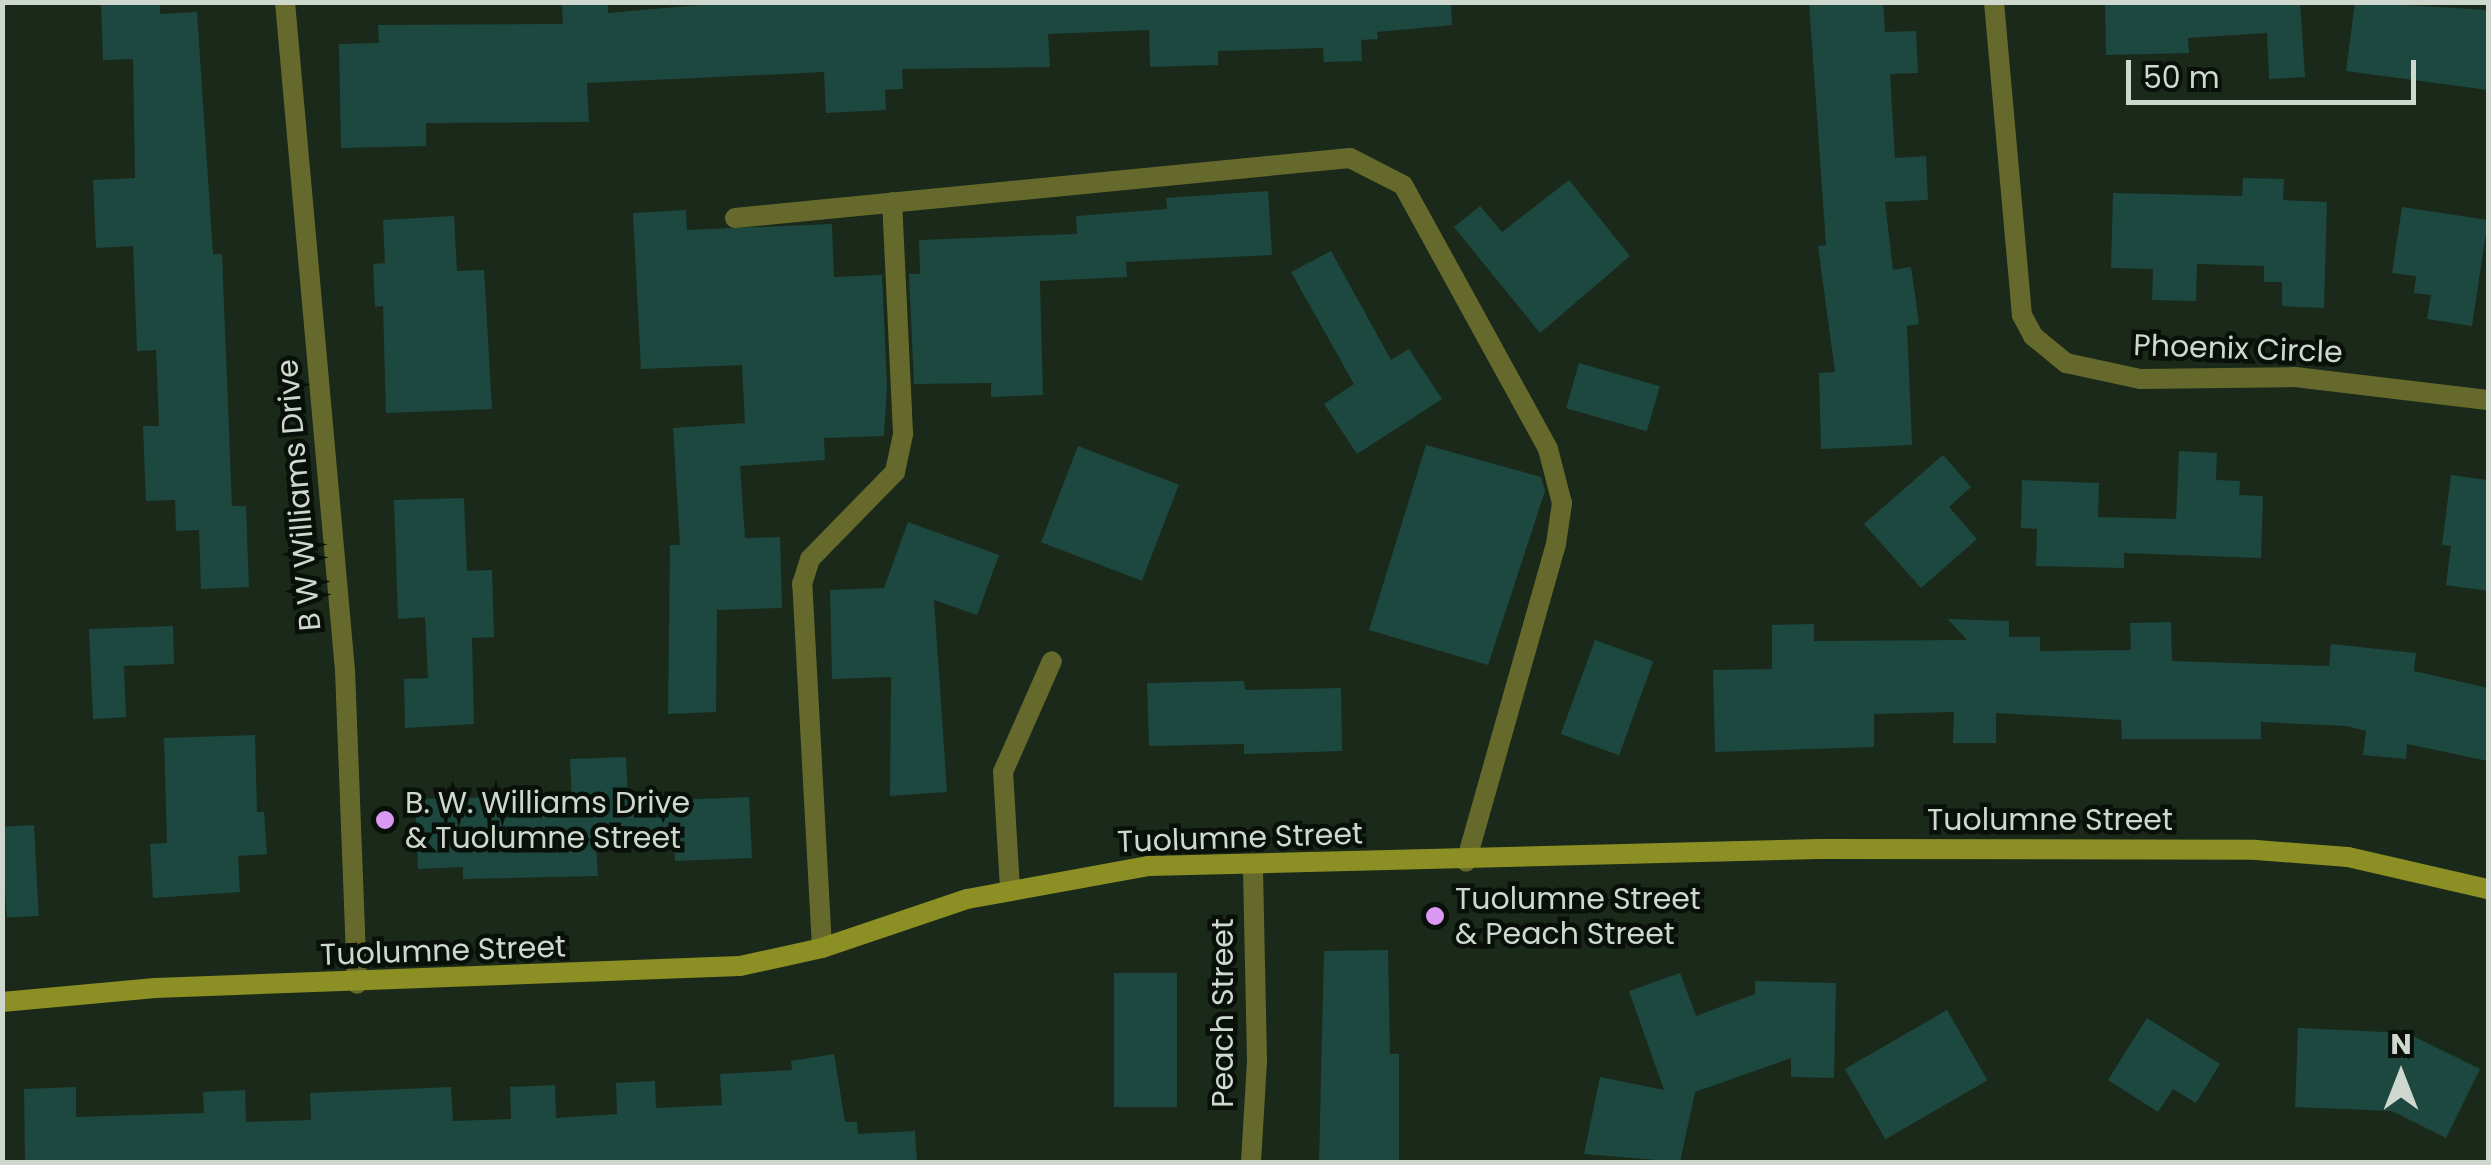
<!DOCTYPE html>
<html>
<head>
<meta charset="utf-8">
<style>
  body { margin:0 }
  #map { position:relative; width:2491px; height:1165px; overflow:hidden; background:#1a291a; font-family:Poppins,sans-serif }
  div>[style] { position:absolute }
  .building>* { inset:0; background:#1d4840; transform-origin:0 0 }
  .service>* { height:20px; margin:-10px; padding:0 10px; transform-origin:10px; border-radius:10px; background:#66692c }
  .minor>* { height:20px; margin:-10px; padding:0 10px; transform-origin:10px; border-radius:10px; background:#66692c }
  .tertiary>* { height:20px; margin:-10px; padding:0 10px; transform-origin:10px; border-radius:10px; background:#66692c }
  .secondary>* { height:20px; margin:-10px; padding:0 10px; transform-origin:10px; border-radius:10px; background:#8c8f23 }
  .dots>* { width:28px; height:28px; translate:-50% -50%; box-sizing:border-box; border:5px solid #091009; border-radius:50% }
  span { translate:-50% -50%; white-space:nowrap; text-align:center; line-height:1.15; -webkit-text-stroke:9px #091009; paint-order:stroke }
  .street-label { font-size:30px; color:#ced8ce }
  .poi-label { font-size:30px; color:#ced8ce }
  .left { translate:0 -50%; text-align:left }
  .frame { position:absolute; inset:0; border:5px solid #ced8ce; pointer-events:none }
  .north { position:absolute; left:2351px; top:1025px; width:100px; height:100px; -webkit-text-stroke:8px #091009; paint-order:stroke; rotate:0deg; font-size:28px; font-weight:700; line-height:40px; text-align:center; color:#ced8ce }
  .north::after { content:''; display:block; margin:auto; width:35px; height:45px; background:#ced8ce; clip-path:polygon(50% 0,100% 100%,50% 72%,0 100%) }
  .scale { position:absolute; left:2126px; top:60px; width:290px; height:45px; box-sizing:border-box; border:5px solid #ced8ce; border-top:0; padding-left:12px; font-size:30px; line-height:35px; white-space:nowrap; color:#ced8ce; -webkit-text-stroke:8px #091009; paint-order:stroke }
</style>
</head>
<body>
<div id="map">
  <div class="building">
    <i style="clip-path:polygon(101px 2px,160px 2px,160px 14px,197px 12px,213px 254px,222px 254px,232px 506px,246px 506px,249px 587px,201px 589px,199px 530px,176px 531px,175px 500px,146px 501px,143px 426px,159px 426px,156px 350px,137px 351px,133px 246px,96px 248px,93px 180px,135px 178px,133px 59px,103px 60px)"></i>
    <i style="clip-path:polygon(734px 2px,1451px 2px,1452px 25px,1377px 32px,1378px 39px,1361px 40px,1362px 61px,1324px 62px,1323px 48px,1218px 51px,1218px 65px,1150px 67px,1149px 30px,1048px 34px,1050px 67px,902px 69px,903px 89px,885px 90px,886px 110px,826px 113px,824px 72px,587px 83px,589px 122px,426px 123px,426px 146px,341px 148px,339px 44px,379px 43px,378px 25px,563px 24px,562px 5px,608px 3px,608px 13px)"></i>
    <i style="clip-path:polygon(1809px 2px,1883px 2px,1885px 32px,1916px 31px,1918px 73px,1890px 74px,1895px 158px,1926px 156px,1928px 200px,1885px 202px,1893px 270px,1911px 267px,1919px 324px,1907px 326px,1912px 445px,1821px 449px,1819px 373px,1835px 372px,1818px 246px,1826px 245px)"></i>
    <i style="clip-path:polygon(2105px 2px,2300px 2px,2305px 77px,2269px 79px,2267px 33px,2188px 38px,2189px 53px,2106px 55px)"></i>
    <i style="clip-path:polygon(2355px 2px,2488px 10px,2488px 90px,2346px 71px)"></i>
    <i style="clip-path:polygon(2243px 178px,2284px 179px,2283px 200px,2327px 202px,2324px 308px,2282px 306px,2282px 282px,2264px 282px,2264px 266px,2197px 264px,2196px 301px,2152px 300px,2153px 269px,2111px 268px,2113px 193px,2242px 196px)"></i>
    <i style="clip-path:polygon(1569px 180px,1630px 256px,1540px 333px,1454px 227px,1480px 206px,1502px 232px)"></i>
    <i style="clip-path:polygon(1268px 191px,1272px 255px,1126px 262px,1127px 277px,1040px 281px,1043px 395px,991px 397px,991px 383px,914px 384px,909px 274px,920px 274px,919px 240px,1077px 234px,1076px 216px,1167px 209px,1166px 198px)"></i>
    <i style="clip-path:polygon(2402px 207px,2488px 220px,2472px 326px,2427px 319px,2431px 295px,2414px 293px,2416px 276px,2392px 273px)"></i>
    <i style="clip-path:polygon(686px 210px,687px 230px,832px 224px,834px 277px,882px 275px,887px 385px,884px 436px,824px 438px,825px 460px,740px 466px,745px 538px,780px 537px,782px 608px,717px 610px,716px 712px,668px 714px,670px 545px,680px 545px,673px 428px,745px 423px,742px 365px,641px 369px,633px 213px)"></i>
    <i style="clip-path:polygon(454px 216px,457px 271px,484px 270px,492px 409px,386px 413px,383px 306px,375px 307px,373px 264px,385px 263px,383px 220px)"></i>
    <i style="clip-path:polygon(1331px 251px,1391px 360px,1409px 349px,1442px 399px,1357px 454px,1324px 404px,1354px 384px,1291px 272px)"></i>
    <i style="left:1579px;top:363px;width:84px;height:47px;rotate:16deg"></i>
    <i style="clip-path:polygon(1426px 445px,1541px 477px,1545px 491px,1488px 665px,1369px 630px)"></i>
    <i style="left:1078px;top:446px;width:108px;height:103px;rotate:21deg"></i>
    <i style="clip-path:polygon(2179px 451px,2217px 453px,2216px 480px,2240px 481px,2239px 495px,2263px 496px,2261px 558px,2124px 553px,2124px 568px,2036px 566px,2037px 529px,2021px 528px,2022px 480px,2099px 483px,2098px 517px,2176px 519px)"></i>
    <i style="clip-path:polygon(1943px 455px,1971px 487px,1949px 507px,1977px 539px,1921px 588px,1864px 524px)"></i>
    <i style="clip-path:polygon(2451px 475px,2488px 480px,2488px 591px,2446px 585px,2451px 546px,2442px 545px)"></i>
    <i style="clip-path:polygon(464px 498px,467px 571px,492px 570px,494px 637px,472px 638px,474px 724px,405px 728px,404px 679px,428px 678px,425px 617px,398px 619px,394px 500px)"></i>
    <i style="clip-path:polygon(908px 522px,999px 555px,977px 615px,934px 600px,947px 792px,890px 796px,891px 677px,832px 679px,830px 590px,884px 588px)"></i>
    <i style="clip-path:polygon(1948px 619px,2009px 621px,2009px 637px,2040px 637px,2040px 651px,2131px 650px,2130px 623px,2171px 622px,2172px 661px,2329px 666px,2331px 644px,2416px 653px,2414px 671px,2488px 688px,2488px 761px,2407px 744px,2406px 759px,2363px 755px,2366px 731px,2347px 726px,2261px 722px,2261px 739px,2122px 739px,2121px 720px,1996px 713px,1996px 743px,1953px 743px,1954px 712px,1874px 714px,1874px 747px,1715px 752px,1713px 670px,1772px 669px,1772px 625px,1814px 624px,1814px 641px,1967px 640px)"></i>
    <i style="clip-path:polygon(173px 626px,174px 664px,124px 666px,126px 717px,93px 719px,89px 629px)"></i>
    <i style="left:1595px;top:640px;width:62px;height:100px;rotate:20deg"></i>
    <i style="clip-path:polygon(1244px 681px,1245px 690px,1341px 688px,1342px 751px,1244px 754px,1244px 744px,1149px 746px,1147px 683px)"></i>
    <i style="clip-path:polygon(255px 735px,257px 812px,264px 812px,267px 854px,238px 856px,240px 892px,153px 898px,150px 844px,167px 843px,164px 738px)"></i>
    <i style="clip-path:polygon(626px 757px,628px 802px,749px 797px,752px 858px,675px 861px,674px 842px,596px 845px,598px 876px,463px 879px,463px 867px,418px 869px,415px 799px,500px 797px,501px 806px,572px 804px,570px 759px)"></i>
    <i style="left:34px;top:825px;width:91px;height:32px;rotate:87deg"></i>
    <i style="clip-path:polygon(1388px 950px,1390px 1054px,1399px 1054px,1399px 1162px,1319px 1162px,1324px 951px)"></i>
    <i style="left:1177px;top:973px;width:134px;height:63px;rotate:90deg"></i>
    <i style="clip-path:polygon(1680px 973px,1696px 1016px,1755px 994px,1755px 981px,1836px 983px,1834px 1078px,1791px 1077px,1791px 1058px,1695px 1092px,1680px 1162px,1584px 1154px,1600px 1077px,1664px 1090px,1629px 991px)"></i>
    <i style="left:1947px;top:1010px;width:81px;height:118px;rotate:60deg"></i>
    <i style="clip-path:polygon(2147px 1018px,2220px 1064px,2196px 1103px,2173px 1089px,2158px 1112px,2108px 1080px)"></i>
    <i style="clip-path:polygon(2298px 1028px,2407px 1033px,2480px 1069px,2446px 1138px,2392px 1111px,2295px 1107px)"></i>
    <i style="clip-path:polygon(834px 1054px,845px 1122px,857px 1122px,858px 1134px,915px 1131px,917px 1162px,25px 1162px,24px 1089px,76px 1087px,76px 1117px,204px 1113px,203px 1092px,245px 1090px,246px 1122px,311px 1120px,310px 1093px,451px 1087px,453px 1121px,511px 1119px,510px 1087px,555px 1085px,556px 1118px,617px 1114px,616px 1083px,655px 1081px,656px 1108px,722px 1105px,720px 1074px,792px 1070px,791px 1061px)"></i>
  </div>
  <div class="service">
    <i style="left:735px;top:218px;width:618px;rotate:-5.57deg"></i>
    <i style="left:1350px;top:158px;width:59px;rotate:27deg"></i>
    <i style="left:1403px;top:185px;width:301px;rotate:61.2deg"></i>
    <i style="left:1548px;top:449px;width:56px;rotate:75.5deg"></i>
    <i style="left:1562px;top:503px;width:41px;rotate:98.3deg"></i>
    <i style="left:1556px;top:544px;width:330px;rotate:105.8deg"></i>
    <i style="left:1010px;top:889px;width:117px;rotate:-93.4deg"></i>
    <i style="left:1003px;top:772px;width:121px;rotate:-66.2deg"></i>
    <i style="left:822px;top:948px;width:365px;rotate:-93.1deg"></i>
    <i style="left:802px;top:584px;width:26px;rotate:-72deg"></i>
    <i style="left:810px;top:559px;width:122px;rotate:-45.7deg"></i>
    <i style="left:895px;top:472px;width:40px;rotate:-78deg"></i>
    <i style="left:903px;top:433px;width:231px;rotate:-92.7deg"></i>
  </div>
  <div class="minor">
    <i style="left:1994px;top:2px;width:314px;rotate:84.9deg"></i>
    <i style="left:2022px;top:315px;width:24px;rotate:62deg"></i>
    <i style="left:2033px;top:336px;width:43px;rotate:39.3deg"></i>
    <i style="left:2066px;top:363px;width:76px;rotate:12.2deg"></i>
    <i style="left:2140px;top:379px;width:155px;rotate:-0.7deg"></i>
    <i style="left:2295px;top:377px;width:194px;rotate:6.8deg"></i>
    <i style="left:1251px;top:1162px;width:102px;rotate:-86.6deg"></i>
    <i style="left:1257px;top:1060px;width:196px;rotate:-91.2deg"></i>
  </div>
  <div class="tertiary">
    <i style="left:285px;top:2px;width:671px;rotate:84.87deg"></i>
    <i style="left:345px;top:670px;width:314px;rotate:87.8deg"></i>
  </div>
  <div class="secondary">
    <i style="left:2px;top:1002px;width:154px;rotate:-5.2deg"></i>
    <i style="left:155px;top:988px;width:585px;rotate:-2.15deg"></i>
    <i style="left:740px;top:966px;width:84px;rotate:-12.4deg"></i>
    <i style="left:822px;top:948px;width:153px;rotate:-18.7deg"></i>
    <i style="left:967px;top:899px;width:185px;rotate:-10.3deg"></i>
    <i style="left:1149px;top:866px;width:671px;rotate:-1.45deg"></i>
    <i style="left:1820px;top:849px;width:436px;rotate:0.1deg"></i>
    <i style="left:2256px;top:850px;width:92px;rotate:4.4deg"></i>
    <i style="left:2348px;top:857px;width:144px;rotate:12.9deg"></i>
  </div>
  <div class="dots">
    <i style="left:385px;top:820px;background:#dc99f4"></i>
    <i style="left:1435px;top:916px;background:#dc99f4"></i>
  </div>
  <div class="street-label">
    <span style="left:2238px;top:349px;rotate:2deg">Phoenix Circle</span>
    <span style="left:299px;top:495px;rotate:-95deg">B W Williams Drive</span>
    <span style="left:2050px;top:820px">Tuolumne Street</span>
    <span style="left:1240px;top:838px;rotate:-2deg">Tuolumne Street</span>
    <span style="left:443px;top:951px;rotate:-2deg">Tuolumne Street</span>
    <span style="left:1223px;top:1013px;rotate:-90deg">Peach Street</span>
  </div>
  <div class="poi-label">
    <span class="left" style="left:405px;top:820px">B. W. Williams Drive<br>&amp; Tuolumne Street</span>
    <span class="left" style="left:1455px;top:916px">Tuolumne Street<br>&amp; Peach Street</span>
  </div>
  <div class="frame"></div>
  <div class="north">N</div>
  <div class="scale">50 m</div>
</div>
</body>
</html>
